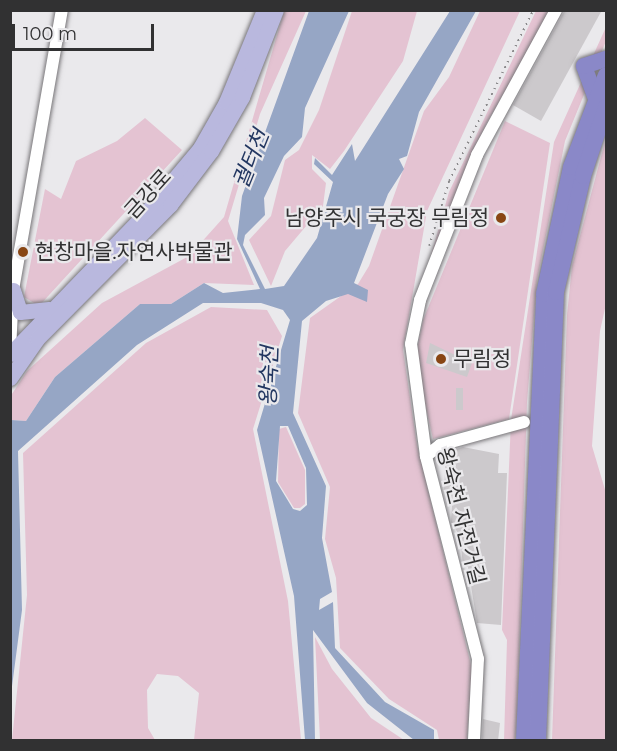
<!DOCTYPE html>
<html>
<head>
<meta charset="utf-8">
<style>
  body { margin:0 }
  #map { position:relative; width:617px; height:751px; overflow:hidden; background:#eae9ec; font-family:Montserrat,"Noto Sans KR",sans-serif }
  div>[style] { position:absolute }
  .green>* { inset:0; background:#e4c3d2 }
  .water>* { inset:0; background:#96a6c5 }
  .building>* { inset:0; background:#ccc9cc; transform-origin:0 0 }
  .path>* { height:1.5px; margin-top:-0.75px; transform-origin:0; background:repeating-linear-gradient(90deg,#8a898b 0 1.5px,transparent 0 6px) }
  .roads { filter:drop-shadow(0 0 2px #787679) drop-shadow(0 0 2px #787679) }
  .minor>* { height:12px; margin:-6px; padding:0 6px; transform-origin:6px; border-radius:6px; background:#fff }
  .major>* { height:15px; margin:-7.5px; padding:0 7.5px; transform-origin:7.5px; border-radius:7.5px; background:#b9b8de }
  .highway>* { height:16px; margin:-8px; padding:0 8px; transform-origin:8px; border-radius:8px; background:#8a88c8 }
  .dots>* { width:16px; height:16px; translate:-50% -50%; box-sizing:border-box; border:3px solid #eae9ec; border-radius:50% }
  span { translate:-50% -50%; white-space:nowrap; text-align:center; line-height:1.15; -webkit-text-stroke:4.5px #eae9ec; paint-order:stroke }
  .street-label { font-size:21px; color:#313132 }
  .poi-label { font-size:21px; color:#313132 }
  .right { translate:-100% -50%; text-align:right }
  .left { translate:0 -50%; text-align:left }
  .water-label { font-size:22px; color:#233761; font-style:italic }
  .frame { position:absolute; inset:0; border:12px solid #313132; pointer-events:none }
  .scale { position:absolute; left:12px; top:24px; width:142px; height:27px; box-sizing:border-box; border:3px solid #313132; border-top:0; padding-left:8px; font-size:18px; line-height:21px; white-space:nowrap; color:#313132; -webkit-text-stroke:4px #eae9ec; paint-order:stroke }
</style>
</head>
<body>
<div id="map">
  <div class="green">
    <i style="clip-path:polygon(284px 11px,306px 11px,260px 114px,228px 221px,254px 285px,204px 283px,171px 304px,140px 304px,55px 377px,26px 421px,11px 420px,10px 397px,27px 371px,102px 303px,189px 256px,224px 217px)"></i>
    <i style="clip-path:polygon(352px 11px,417px 11px,403px 61px,344px 151px,330px 169px,312px 155px,312px 169px,326px 183px,323px 206px,285px 251px,271px 286px,249px 240px,271px 216px,285px 160px,299px 150px,319px 110px)"></i>
    <i style="clip-path:polygon(480px 11px,520px 11px,427px 211px,403px 350px,417px 445px,472px 669px,467px 740px,439px 740px,437px 730px,389px 699px,340px 648px,336px 578px,325px 539px,330px 487px,298px 413px,310px 318px,358px 284px,369px 266px,424px 111px,449px 77px)"></i>
    <i style="clip-path:polygon(536px 11px,551px 11px,485px 126px,426px 273px,449px 192px)"></i>
    <i style="clip-path:polygon(606px 27px,606px 41px,565px 141px,537px 280px,527px 402px,517px 717px,515px 740px,504px 740px,507px 640px,502px 630px,511px 420px,554px 142px)"></i>
    <i style="clip-path:polygon(145px 118px,182px 150px,39px 306px,24px 297px,45px 189px,61px 199px,76px 161px,117px 141px)"></i>
    <i style="clip-path:polygon(505px 121px,550px 143px,509px 419px,433px 439px,415px 359px,423px 320px)"></i>
    <i style="clip-path:polygon(606px 138px,606px 304px,600px 331px,592px 446px,606px 493px,606px 740px,552px 740px,567px 315px,572px 266px)"></i>
    <i style="clip-path:polygon(211px 307px,267px 310px,282px 336px,253px 429px,288px 601px,301px 740px,194px 740px,199px 693px,178px 676px,157px 674px,147px 690px,148px 728px,155px 740px,12px 740px,27px 595px,23px 453px,146px 343px)"></i>
    <i style="clip-path:polygon(286px 427px,305px 470px,305px 504px,300px 508px,294px 508px,278px 482px,279px 429px)"></i>
    <i style="clip-path:polygon(315px 637px,332px 669px,371px 718px,404px 740px,320px 740px)"></i>
  </div>
  <div class="water">
    <i style="clip-path:polygon(evenodd,309px 11px,349px 11px,305px 108px,302px 137px,284px 156px,264px 198px,265px 215px,245px 235px,243px 245px,265px 289px,284px 286px,317px 238px,333px 182px,314px 164px,315px 158px,332px 175px,352px 144px,355px 161px,450px 11px,476px 11px,419px 112px,407px 156px,399px 159px,404px 169px,388px 194px,354px 283px,368px 290px,367px 302px,348px 294px,326px 301px,302px 321px,293px 413px,326px 486px,322px 538px,332px 592px,320px 599px,319px 610px,333px 602px,335px 648px,385px 702px,434px 730px,434px 740px,414px 740px,367px 703px,313px 630px,315px 740px,305px 740px,294px 596px,257px 430px,290px 320px,283px 310px,261px 303px,203px 303px,137px 345px,18px 451px,22px 610px,11px 694px,11px 420px,26px 421px,55px 377px,140px 304px,171px 304px,204px 283px,223px 293px,260px 289px,237px 239px,242px 196px,309px 11px,280px 426px,288px 426px,306px 468px,307px 505px,300px 511px,293px 509px,276px 481px,280px 426px)"></i>
  </div>
  <div class="building">
    <i style="clip-path:polygon(565px 10px,602px 10px,541px 121px,513px 105px)"></i>
    <i style="clip-path:polygon(430px 343px,472px 363px,467px 377px,426px 363px)"></i>
    <i style="left:456px;top:388px;width:7px;height:22px"></i>
    <i style="clip-path:polygon(463px 447px,499px 454px,498px 473px,507px 473px,501px 625px,477px 623px,468px 567px,463px 566px,460px 536px,451px 522px,452px 505px,447px 505px,444px 491px,446px 452px)"></i>
    <i style="clip-path:polygon(483px 719px,500px 723px,498px 741px,482px 741px)"></i>
  </div>
  <div class="path">
    <i style="left:429px;top:246px;width:68px;rotate:-72.9deg"></i>
    <i style="left:449px;top:181px;width:191px;rotate:-63.8deg"></i>
  </div>
  <div class="roads">
    <div class="minor">
      <i style="left:10px;top:350px;width:60px;rotate:-87.1deg"></i>
      <i style="left:13px;top:290px;width:284px;rotate:-80.1deg"></i>
      <i style="left:426px;top:456px;width:18px;rotate:-38deg"></i>
      <i style="left:440px;top:445px;width:87px;rotate:-15.3deg"></i>
      <i style="left:474px;top:740px;width:81px;rotate:-87.2deg"></i>
      <i style="left:478px;top:659px;width:210px;rotate:-104.4deg"></i>
      <i style="left:426px;top:456px;width:113px;rotate:-97.6deg"></i>
      <i style="left:411px;top:344px;width:45px;rotate:-78.4deg"></i>
      <i style="left:420px;top:300px;width:156px;rotate:-68.5deg"></i>
      <i style="left:477px;top:155px;width:165px;rotate:-61.4deg"></i>
    </div>
    <div class="major">
      <i style="left:13px;top:290px;width:23px;rotate:72deg"></i>
      <i style="left:20px;top:312px;width:29px;rotate:-6deg"></i>
      <i style="left:10px;top:354px;width:192px;rotate:-46.1deg"></i>
      <i style="left:143px;top:216px;width:89px;rotate:-50deg"></i>
      <i style="left:200px;top:148px;width:53px;rotate:-60.5deg"></i>
      <i style="left:226px;top:102px;width:100px;rotate:-67.6deg"></i>
      <i style="left:10px;top:378px;width:47px;rotate:-55.3deg"></i>
      <i style="left:37px;top:339px;width:189px;rotate:-45.2deg"></i>
      <i style="left:170px;top:205px;width:68px;rotate:-52.8deg"></i>
      <i style="left:211px;top:151px;width:62px;rotate:-60.1deg"></i>
      <i style="left:242px;top:97px;width:93px;rotate:-68.7deg"></i>
    </div>
    <div class="highway">
      <i style="left:596px;top:99px;width:35px;rotate:-110deg"></i>
      <i style="left:584px;top:66px;width:23px;rotate:-18deg"></i>
      <i style="left:524px;top:740px;width:446px;rotate:-87.4deg"></i>
      <i style="left:544px;top:294px;width:130px;rotate:-78deg"></i>
      <i style="left:571px;top:167px;width:98px;rotate:-69.2deg"></i>
      <i style="left:538px;top:740px;width:448px;rotate:-87.7deg"></i>
      <i style="left:556px;top:292px;width:119px;rotate:-76.9deg"></i>
      <i style="left:583px;top:176px;width:73px;rotate:-71.6deg"></i>
    </div>
  </div>
  <div class="dots">
    <i style="left:501px;top:218px;background:#884614"></i>
    <i style="left:23px;top:252px;background:#884614"></i>
    <i style="left:441px;top:359px;background:#884614"></i>
  </div>
  <div class="street-label">
    <span style="left:148px;top:194px;rotate:-48deg">금강로</span>
    <span style="left:461px;top:516px;rotate:76deg">왕숙천 자전거길</span>
  </div>
  <div class="poi-label">
    <span class="right" style="left:489px;top:218px">남양주시 국궁장 무림정</span>
    <span class="left" style="left:35px;top:252px">현창마을.자연사박물관</span>
    <span class="left" style="left:453px;top:359px">무림정</span>
  </div>
  <div class="water-label">
    <span style="left:251px;top:159px;rotate:-68deg">궐터천</span>
    <span style="left:269px;top:376px;rotate:-88deg">왕숙천</span>
  </div>
  <div class="frame"></div>
  <div class="scale">100 m</div>
</div>
</body>
</html>
